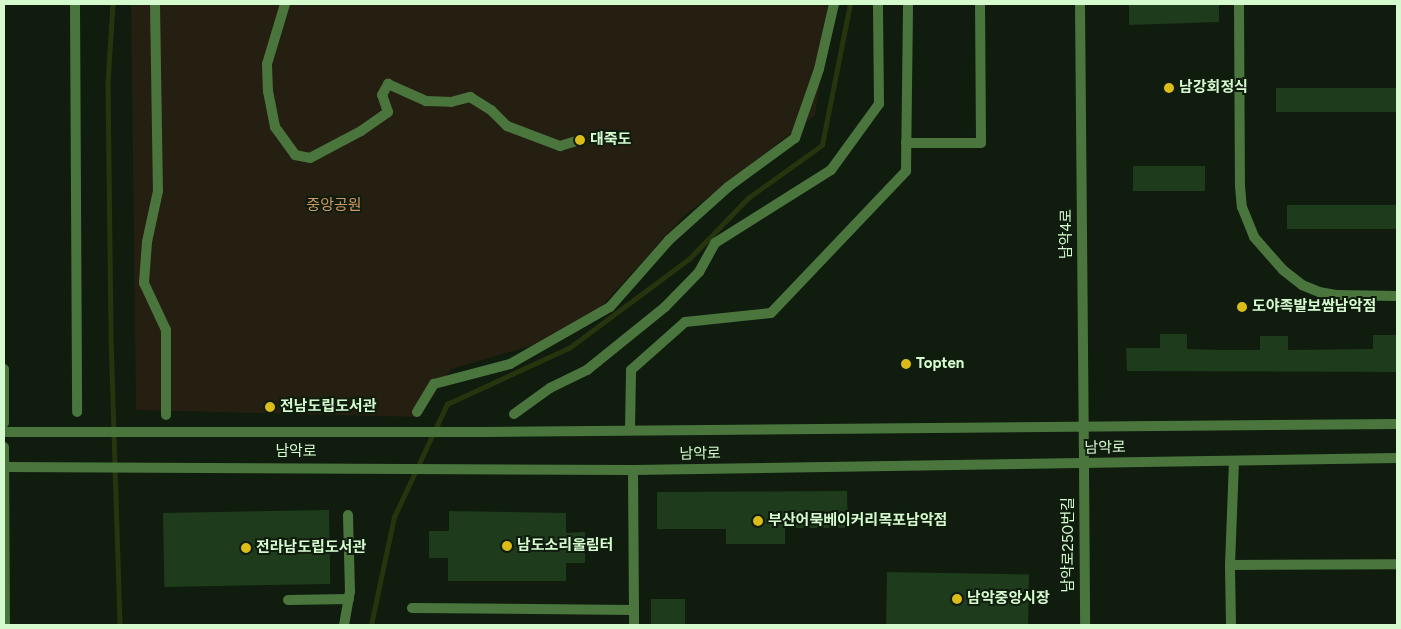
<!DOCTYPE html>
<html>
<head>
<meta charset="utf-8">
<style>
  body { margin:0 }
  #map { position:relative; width:1401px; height:629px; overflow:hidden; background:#0f1c0e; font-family:Figtree,"Noto Sans KR",sans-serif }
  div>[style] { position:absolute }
  .green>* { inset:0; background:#251f11 }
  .stream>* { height:4.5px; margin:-2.25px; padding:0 2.25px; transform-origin:2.25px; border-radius:2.25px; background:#26350d }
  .building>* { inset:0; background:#1e3b1c; transform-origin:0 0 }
  .pedestrian>* { height:10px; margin:-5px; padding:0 5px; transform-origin:5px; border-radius:5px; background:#4a763e }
  .minor>* { height:10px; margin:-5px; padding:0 5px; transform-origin:5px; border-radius:5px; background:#4a763e }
  .tertiary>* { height:10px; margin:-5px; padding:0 5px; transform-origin:5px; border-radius:5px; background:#4a763e }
  .dots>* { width:14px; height:14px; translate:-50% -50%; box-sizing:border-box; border:2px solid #0f1c0e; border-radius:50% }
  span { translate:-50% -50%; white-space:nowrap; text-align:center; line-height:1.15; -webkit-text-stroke:4px #0f1c0e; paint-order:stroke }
  .poi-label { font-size:15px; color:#d4face; font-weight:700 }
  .left { translate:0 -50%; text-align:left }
  .park-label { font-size:15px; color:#d19863 }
  .street-label { font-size:15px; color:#d4face }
  .frame { position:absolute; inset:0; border:5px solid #d4face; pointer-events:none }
</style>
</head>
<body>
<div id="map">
  <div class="green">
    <i style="clip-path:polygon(131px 4px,833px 4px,815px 115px,685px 215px,578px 332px,451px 369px,419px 417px,136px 410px)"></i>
  </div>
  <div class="stream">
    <i style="left:113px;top:4px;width:80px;rotate:93.6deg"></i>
    <i style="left:108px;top:84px;width:253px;rotate:89.3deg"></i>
    <i style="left:111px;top:337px;width:288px;rotate:88.2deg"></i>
    <i style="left:371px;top:625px;width:110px;rotate:-78deg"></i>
    <i style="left:394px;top:517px;width:125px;rotate:-64.9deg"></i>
    <i style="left:447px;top:404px;width:134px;rotate:-24.7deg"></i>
    <i style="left:569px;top:348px;width:149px;rotate:-36.6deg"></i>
    <i style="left:689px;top:259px;width:85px;rotate:-46deg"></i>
    <i style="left:748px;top:198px;width:91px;rotate:-35.6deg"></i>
    <i style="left:822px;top:145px;width:144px;rotate:-78.8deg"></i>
  </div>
  <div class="building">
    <i style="clip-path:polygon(1129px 4px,1219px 4px,1219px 22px,1129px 25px)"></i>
    <i style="left:1276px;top:88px;width:121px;height:24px"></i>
    <i style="left:1205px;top:166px;width:25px;height:72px;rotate:90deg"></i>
    <i style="left:1397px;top:205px;width:24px;height:110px;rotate:90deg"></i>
    <i style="clip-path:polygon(1160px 334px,1187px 334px,1187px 349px,1221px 350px,1260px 350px,1260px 336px,1288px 336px,1288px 350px,1373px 349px,1373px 335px,1397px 335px,1397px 372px,1127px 371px,1126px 348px,1160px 348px)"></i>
    <i style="clip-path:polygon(847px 491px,848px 528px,785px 528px,785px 544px,726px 544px,726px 529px,657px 529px,657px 492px)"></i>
    <i style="left:329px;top:510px;width:74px;height:166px;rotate:89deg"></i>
    <i style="clip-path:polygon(449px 511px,566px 513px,566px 533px,585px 532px,585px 563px,566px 563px,566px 581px,448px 581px,448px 558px,429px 558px,429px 531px,449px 531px)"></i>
    <i style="left:887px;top:572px;width:142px;height:53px;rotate:1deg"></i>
    <i style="left:651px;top:599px;width:34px;height:26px"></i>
  </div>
  <div class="pedestrian">
    <i style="left:75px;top:4px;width:408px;rotate:89.7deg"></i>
    <i style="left:155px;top:4px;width:187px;rotate:89.1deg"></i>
    <i style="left:158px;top:191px;width:52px;rotate:102.2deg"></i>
    <i style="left:147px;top:242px;width:41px;rotate:94.2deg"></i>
    <i style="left:144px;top:283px;width:52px;rotate:64.9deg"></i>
    <i style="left:166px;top:330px;width:85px;rotate:90deg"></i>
    <i style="left:285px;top:4px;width:63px;rotate:106.7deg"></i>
    <i style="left:267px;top:64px;width:27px;rotate:88deg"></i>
    <i style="left:268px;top:91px;width:37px;rotate:79deg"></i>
    <i style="left:275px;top:127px;width:34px;rotate:54deg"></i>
    <i style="left:295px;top:155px;width:15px;rotate:11deg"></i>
    <i style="left:310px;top:158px;width:58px;rotate:-27.9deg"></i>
    <i style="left:361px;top:131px;width:33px;rotate:-35deg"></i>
    <i style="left:388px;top:112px;width:18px;rotate:-109deg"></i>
    <i style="left:382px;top:95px;width:13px;rotate:-61deg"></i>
    <i style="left:388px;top:84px;width:42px;rotate:24.1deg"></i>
    <i style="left:426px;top:101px;width:25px;rotate:2deg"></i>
    <i style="left:451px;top:102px;width:20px;rotate:-15deg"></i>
    <i style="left:470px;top:97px;width:25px;rotate:32deg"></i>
    <i style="left:491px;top:110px;width:23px;rotate:45deg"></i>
    <i style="left:507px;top:126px;width:57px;rotate:20.7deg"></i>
    <i style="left:560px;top:146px;width:21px;rotate:-17deg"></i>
    <i style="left:417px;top:412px;width:33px;rotate:-59deg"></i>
    <i style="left:434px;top:384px;width:79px;rotate:-14.7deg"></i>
    <i style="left:510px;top:364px;width:115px;rotate:-29.7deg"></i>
    <i style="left:610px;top:307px;width:89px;rotate:-48.6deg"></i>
    <i style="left:669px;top:240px;width:79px;rotate:-41.9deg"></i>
    <i style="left:728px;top:187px;width:83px;rotate:-36.2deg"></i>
    <i style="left:795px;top:138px;width:73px;rotate:-70.8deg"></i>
    <i style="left:819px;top:69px;width:67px;rotate:-77deg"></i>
    <i style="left:514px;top:414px;width:44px;rotate:-35.8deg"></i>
    <i style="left:550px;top:388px;width:41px;rotate:-25.9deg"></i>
    <i style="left:587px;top:370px;width:100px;rotate:-38.9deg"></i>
    <i style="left:665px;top:307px;width:49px;rotate:-45.8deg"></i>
    <i style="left:699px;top:272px;width:33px;rotate:-61deg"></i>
    <i style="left:715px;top:243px;width:137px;rotate:-32.2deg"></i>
    <i style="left:831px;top:170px;width:82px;rotate:-54deg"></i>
    <i style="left:879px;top:104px;width:100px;rotate:-90.6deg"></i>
    <i style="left:1230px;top:565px;width:104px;rotate:-87.8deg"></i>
  </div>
  <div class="minor">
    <i style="left:1239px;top:4px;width:182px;rotate:89.7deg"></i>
    <i style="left:1240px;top:186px;width:21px;rotate:85deg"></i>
    <i style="left:1242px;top:207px;width:32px;rotate:68deg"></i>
    <i style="left:1254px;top:237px;width:44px;rotate:48.7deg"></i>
    <i style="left:1283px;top:270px;width:24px;rotate:38deg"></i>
    <i style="left:1302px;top:285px;width:18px;rotate:22deg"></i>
    <i style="left:1319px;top:292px;width:17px;rotate:10deg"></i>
    <i style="left:1336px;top:295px;width:61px;rotate:0.9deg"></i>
    <i style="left:906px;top:143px;width:75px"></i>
    <i style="left:981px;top:143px;width:139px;rotate:-90.4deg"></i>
    <i style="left:630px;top:429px;width:59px;rotate:-89deg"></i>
    <i style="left:631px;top:370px;width:72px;rotate:-41.6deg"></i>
    <i style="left:685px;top:322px;width:86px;rotate:-6deg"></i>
    <i style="left:771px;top:313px;width:196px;rotate:-46.4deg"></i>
    <i style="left:906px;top:171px;width:167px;rotate:-89.3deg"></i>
    <i style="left:1084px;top:464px;width:161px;rotate:89.6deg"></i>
    <i style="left:633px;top:470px;width:155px;rotate:89.6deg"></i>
    <i style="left:288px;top:600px;width:61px;rotate:-0.9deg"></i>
    <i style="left:412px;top:608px;width:222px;rotate:0.5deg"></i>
    <i style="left:344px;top:625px;width:34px;rotate:-80deg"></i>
    <i style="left:350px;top:592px;width:77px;rotate:-91.5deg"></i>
    <i style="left:1231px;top:625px;width:60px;rotate:-91deg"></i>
    <i style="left:1230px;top:565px;width:167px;rotate:-0.3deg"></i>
  </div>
  <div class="tertiary">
    <i style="left:1080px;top:4px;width:460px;rotate:89.5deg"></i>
    <i style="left:4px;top:369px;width:54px;rotate:90deg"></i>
    <i style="left:4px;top:432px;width:478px"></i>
    <i style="left:482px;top:432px;width:915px;rotate:-0.5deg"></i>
    <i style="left:4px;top:447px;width:178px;rotate:89.7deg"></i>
    <i style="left:4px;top:467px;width:629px;rotate:0.27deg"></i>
    <i style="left:633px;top:470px;width:764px;rotate:-0.9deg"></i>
  </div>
  <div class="dots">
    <i style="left:1169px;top:88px;background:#dbbc18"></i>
    <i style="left:580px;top:140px;background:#dbbc18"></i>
    <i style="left:1242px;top:307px;background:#dbbc18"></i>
    <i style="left:906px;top:364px;background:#dbbc18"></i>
    <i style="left:270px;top:407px;background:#dbbc18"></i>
    <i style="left:758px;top:521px;background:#dbbc18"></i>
    <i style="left:507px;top:546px;background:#dbbc18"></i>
    <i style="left:246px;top:548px;background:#dbbc18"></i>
    <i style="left:957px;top:599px;background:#dbbc18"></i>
  </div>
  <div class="poi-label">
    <span class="left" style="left:1179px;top:88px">남강회정식</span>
    <span class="left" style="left:590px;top:140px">대죽도</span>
    <span class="left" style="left:1252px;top:307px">도야족발보쌈남악점</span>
    <span class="left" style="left:916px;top:364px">Topten</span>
    <span class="left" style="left:280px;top:407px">전남도립도서관</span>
    <span class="left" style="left:768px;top:521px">부산어묵베이커리목포남악점</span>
    <span class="left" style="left:517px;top:546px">남도소리울림터</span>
    <span class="left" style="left:256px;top:548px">전라남도립도서관</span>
    <span class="left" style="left:967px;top:599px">남악중앙시장</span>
  </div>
  <div class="park-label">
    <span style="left:334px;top:206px">중앙공원</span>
  </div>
  <div class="street-label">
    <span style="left:1067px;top:234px;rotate:-90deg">남악4로</span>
    <span style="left:1105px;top:448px;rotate:-1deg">남악로</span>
    <span style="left:296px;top:452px">남악로</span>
    <span style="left:700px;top:454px;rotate:-1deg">남악로</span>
    <span style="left:1069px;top:545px;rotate:-90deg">남악로250번길</span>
  </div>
  <div class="frame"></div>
</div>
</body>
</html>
